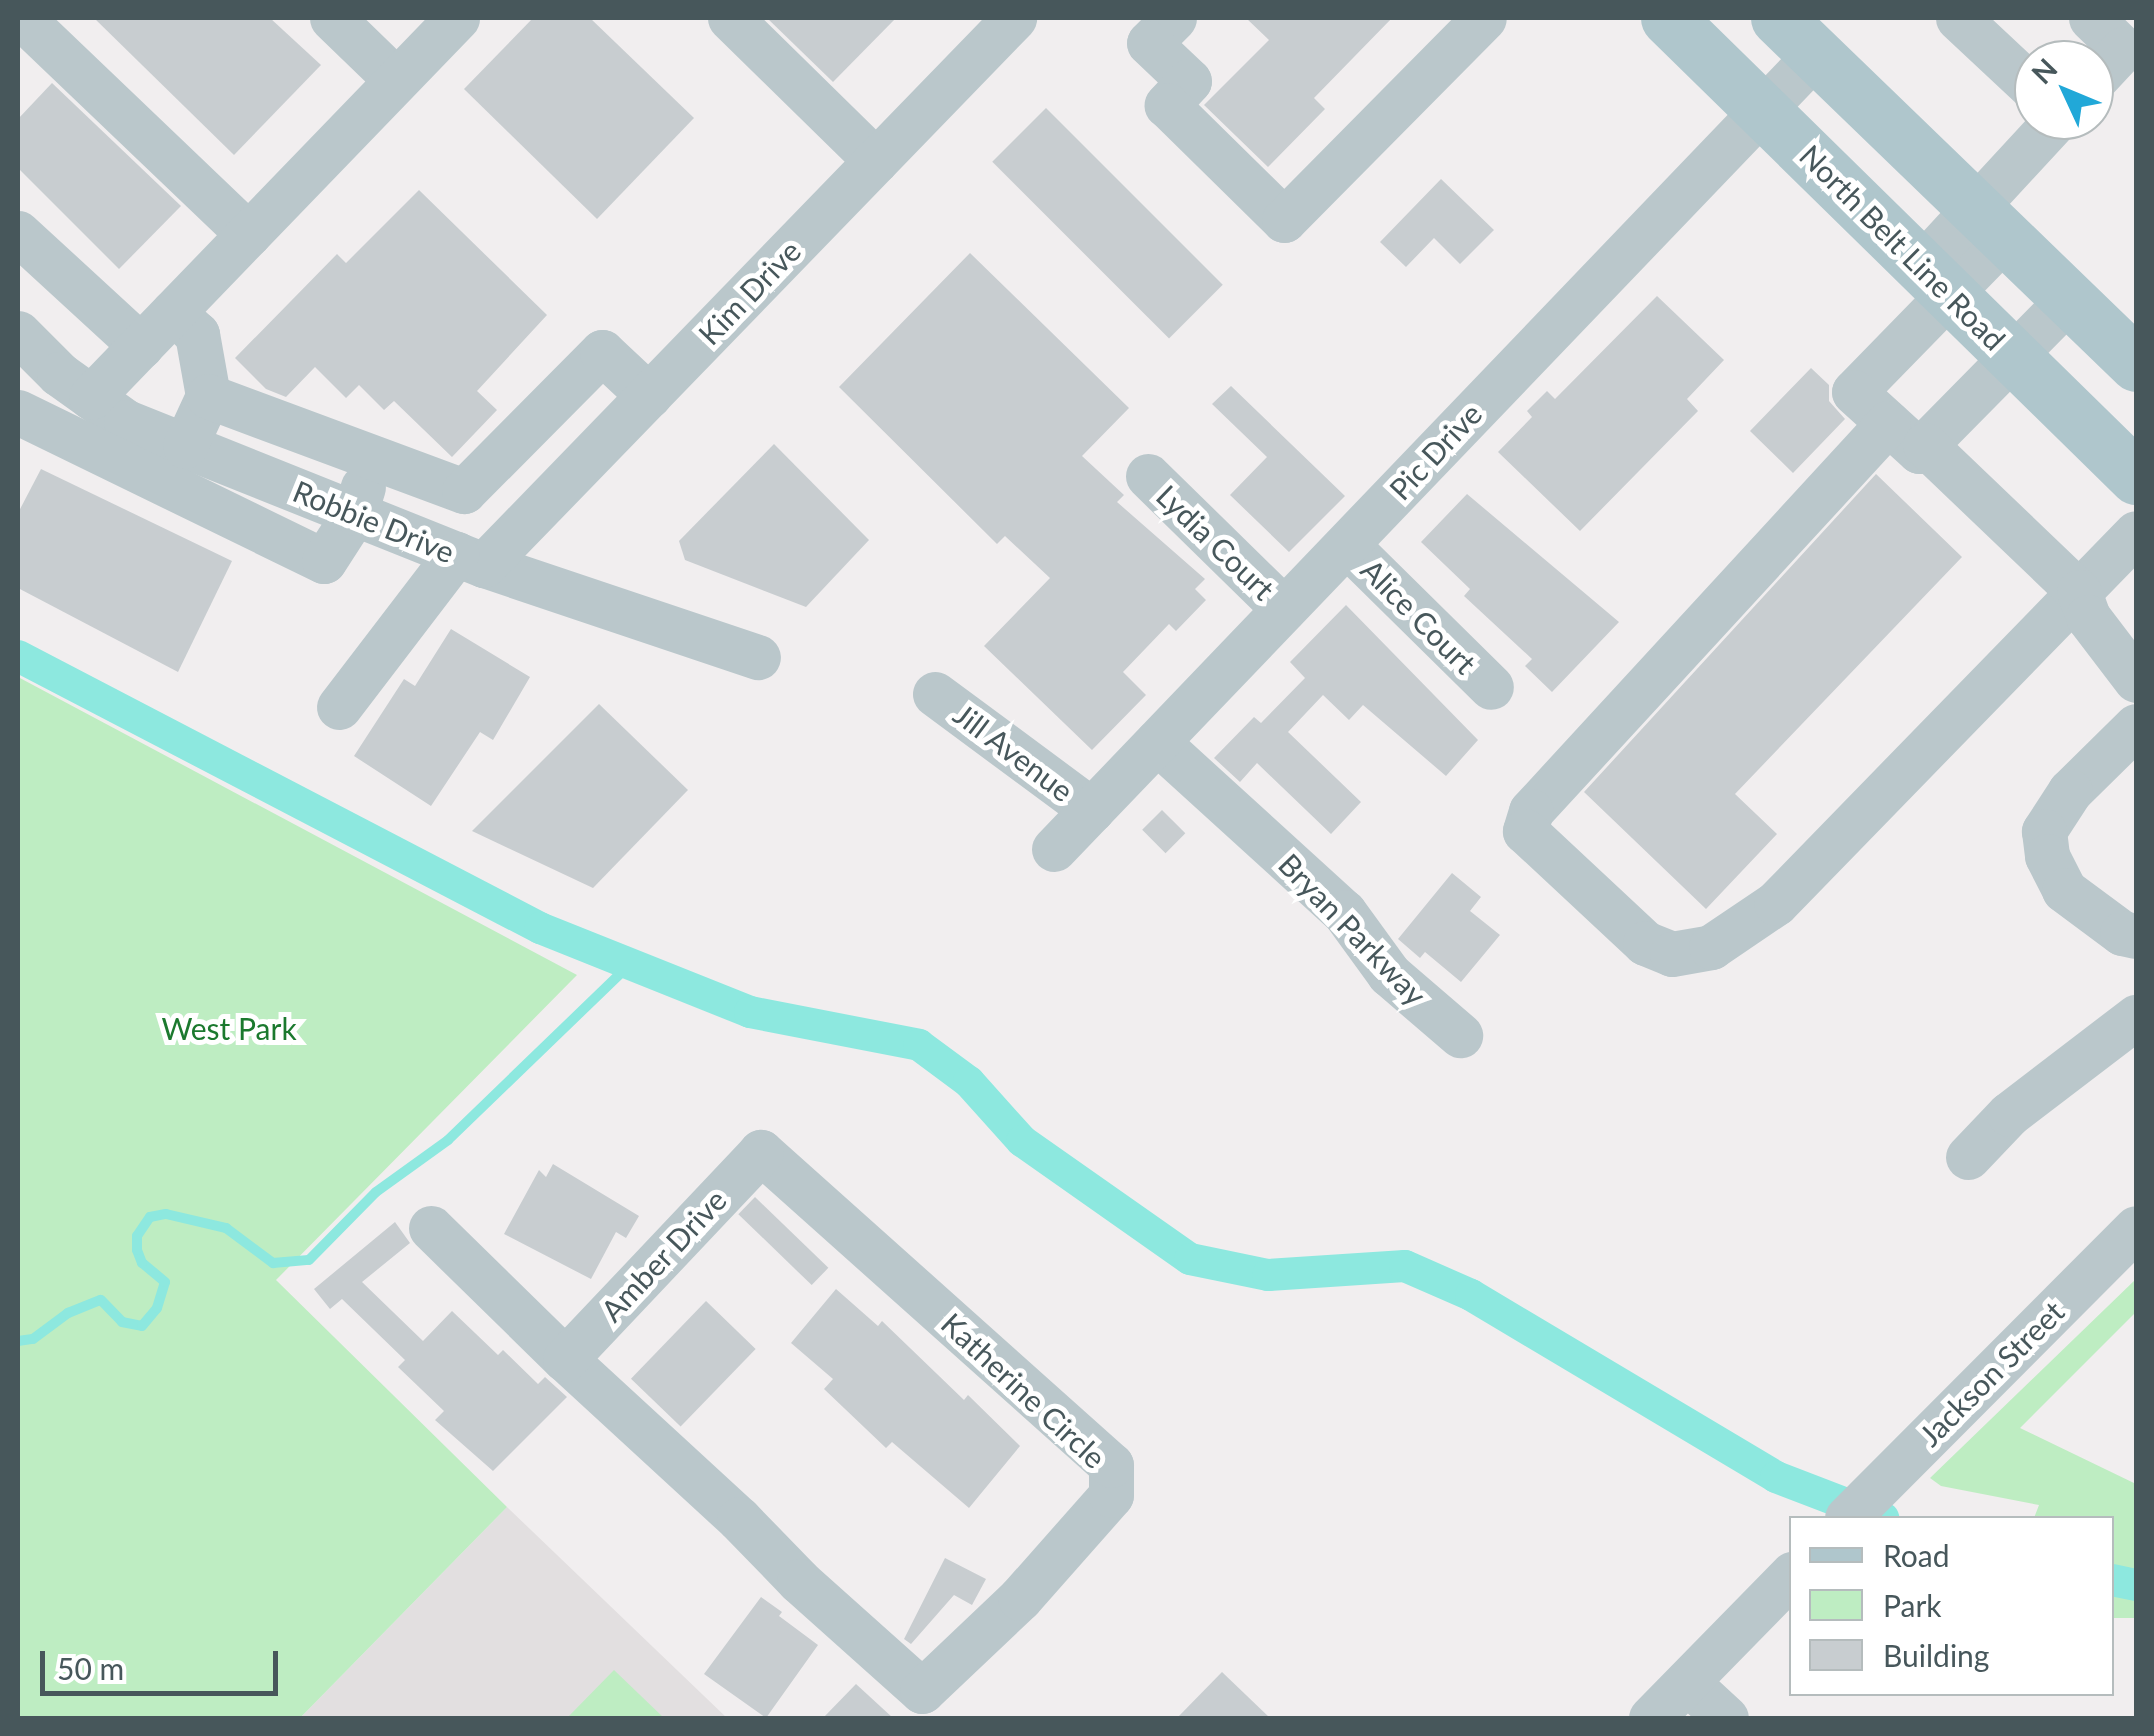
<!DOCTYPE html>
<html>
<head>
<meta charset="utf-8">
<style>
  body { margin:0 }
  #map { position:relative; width:2154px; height:1736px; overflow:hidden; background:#f1eeef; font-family:Lato,sans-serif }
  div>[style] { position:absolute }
  .education>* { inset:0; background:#e2dfe0 }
  .green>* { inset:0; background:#beedc2 }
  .stream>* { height:10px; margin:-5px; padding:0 5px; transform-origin:5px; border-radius:5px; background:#8de8df }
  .canal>* { height:32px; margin:-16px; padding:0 16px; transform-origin:16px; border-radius:16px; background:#8de8df }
  .building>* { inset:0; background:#c8cdd0; transform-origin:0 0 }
  .minor>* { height:45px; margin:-22.5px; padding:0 22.5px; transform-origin:22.5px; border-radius:22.5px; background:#bac7cb }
  .major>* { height:55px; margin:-27.5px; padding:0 27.5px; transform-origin:27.5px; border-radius:27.5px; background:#afc6cc }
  span { translate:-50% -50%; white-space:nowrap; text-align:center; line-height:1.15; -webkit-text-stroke:10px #fff; paint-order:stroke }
  .street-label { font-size:30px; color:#47575b }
  .park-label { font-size:30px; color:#1b792e }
  .frame { position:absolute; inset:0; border:20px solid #47575b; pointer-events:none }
  .legend { position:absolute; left:1789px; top:1516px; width:325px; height:180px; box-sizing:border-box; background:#fff; border:2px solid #b5bcbd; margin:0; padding:12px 18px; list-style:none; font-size:30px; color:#47575b }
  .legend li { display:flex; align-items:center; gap:20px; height:50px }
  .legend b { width:50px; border:2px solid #b5bcbd }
  .north { position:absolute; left:2014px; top:40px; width:100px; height:100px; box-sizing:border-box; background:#fff; border:2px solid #b5bcbd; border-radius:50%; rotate:314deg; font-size:28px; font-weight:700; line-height:40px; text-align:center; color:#47575b }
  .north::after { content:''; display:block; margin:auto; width:35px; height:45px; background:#21a8d8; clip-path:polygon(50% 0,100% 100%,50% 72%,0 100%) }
  .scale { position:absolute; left:40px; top:1651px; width:238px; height:45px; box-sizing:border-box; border:5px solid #47575b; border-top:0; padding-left:12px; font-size:30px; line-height:35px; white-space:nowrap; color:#47575b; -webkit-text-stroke:8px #fff; paint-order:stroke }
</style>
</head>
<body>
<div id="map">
  <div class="education">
    <i style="clip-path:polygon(507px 1507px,727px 1718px,300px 1718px)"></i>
  </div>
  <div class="green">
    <i style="clip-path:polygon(18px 677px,577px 975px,276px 1280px,507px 1507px,300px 1718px,18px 1718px)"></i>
    <i style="clip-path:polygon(2136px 1279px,2136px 1312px,2020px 1428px,2136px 1484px,2136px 1618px,2112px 1618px,2112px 1518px,2034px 1518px,2039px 1505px,1941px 1486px,1930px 1478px)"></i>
    <i style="clip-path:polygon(614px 1670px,664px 1718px,567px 1718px)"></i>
  </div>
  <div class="stream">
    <i style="left:18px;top:1341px;width:15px;rotate:-8deg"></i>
    <i style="left:33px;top:1339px;width:44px;rotate:-36.6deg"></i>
    <i style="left:68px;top:1313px;width:35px;rotate:-22deg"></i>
    <i style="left:101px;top:1300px;width:30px;rotate:46deg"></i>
    <i style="left:122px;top:1322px;width:20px;rotate:11deg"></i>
    <i style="left:142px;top:1326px;width:23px;rotate:-50deg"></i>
    <i style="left:157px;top:1308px;width:27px;rotate:-73deg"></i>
    <i style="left:165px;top:1282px;width:30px;rotate:-140deg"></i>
    <i style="left:142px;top:1263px;width:14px;rotate:-111deg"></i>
    <i style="left:137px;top:1250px;width:14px;rotate:-90deg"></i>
    <i style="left:137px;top:1236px;width:23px;rotate:-56deg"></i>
    <i style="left:150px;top:1217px;width:16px;rotate:-11deg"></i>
    <i style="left:166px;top:1214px;width:62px;rotate:13.1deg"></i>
    <i style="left:226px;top:1228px;width:59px;rotate:36.7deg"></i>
    <i style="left:273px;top:1263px;width:36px;rotate:-5deg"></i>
    <i style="left:309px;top:1260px;width:95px;rotate:-45.4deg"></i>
    <i style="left:376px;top:1192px;width:89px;rotate:-35.8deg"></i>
    <i style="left:448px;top:1140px;width:255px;rotate:-44deg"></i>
  </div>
  <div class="canal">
    <i style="left:18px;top:656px;width:589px;rotate:27.52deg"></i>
    <i style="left:540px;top:928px;width:226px;rotate:21.8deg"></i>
    <i style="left:750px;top:1012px;width:172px;rotate:11deg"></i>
    <i style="left:919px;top:1045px;width:62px;rotate:36.5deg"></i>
    <i style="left:969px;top:1082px;width:79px;rotate:48.1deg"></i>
    <i style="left:1022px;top:1141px;width:205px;rotate:35.1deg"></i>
    <i style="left:1190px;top:1259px;width:80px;rotate:11.6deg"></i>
    <i style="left:1268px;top:1275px;width:137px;rotate:-3.8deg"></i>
    <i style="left:1405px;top:1266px;width:72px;rotate:23.7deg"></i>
    <i style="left:1471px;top:1295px;width:355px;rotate:30.8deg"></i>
    <i style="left:1776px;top:1477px;width:115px;rotate:21deg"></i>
    <i style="left:2112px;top:1580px;width:25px;rotate:12deg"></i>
  </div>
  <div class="building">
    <i style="clip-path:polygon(94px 18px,270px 18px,321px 65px,234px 155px)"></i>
    <i style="clip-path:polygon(533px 18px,590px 18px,694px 118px,597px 219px,464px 89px)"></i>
    <i style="clip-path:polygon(767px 18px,896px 18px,833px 82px)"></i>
    <i style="clip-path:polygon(1246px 18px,1392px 18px,1314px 98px,1325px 109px,1268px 167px,1204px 105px,1269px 40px)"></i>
    <i style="clip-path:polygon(52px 83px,181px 206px,119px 269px,18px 168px,18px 119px)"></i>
    <i style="left:1046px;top:108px;width:250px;height:76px;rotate:45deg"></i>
    <i style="clip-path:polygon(1441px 179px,1494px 230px,1460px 264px,1434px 238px,1406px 267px,1380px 242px)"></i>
    <i style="clip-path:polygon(419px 190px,547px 315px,477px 391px,497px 410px,452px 457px,394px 401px,384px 410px,359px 385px,346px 398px,315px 367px,286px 397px,266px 389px,235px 358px,337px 254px,346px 263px)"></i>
    <i style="clip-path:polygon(970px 253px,1129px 408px,1082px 456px,1124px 495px,1117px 502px,1205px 579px,1195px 589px,1206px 600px,1176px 631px,1169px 624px,1123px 672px,1146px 695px,1092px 750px,984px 646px,1050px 578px,1005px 536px,997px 544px,839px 387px)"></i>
    <i style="clip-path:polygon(1657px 296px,1724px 360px,1687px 399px,1698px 411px,1580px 531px,1498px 452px,1532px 417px,1527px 411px,1547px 391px,1555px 399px)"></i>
    <i style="clip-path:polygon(1811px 368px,1829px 385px,1829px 401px,1845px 419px,1793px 473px,1750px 431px)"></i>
    <i style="clip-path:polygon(1231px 386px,1345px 496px,1289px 552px,1230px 495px,1267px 457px,1212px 404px)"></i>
    <i style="clip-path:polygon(774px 444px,869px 540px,806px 607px,685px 560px,679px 541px)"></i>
    <i style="clip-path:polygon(41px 469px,232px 561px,178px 672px,18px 588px,18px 513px)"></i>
    <i style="clip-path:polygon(1876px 474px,1962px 557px,1735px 794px,1777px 834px,1706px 909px,1584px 792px)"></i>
    <i style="clip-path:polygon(1467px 494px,1619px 622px,1552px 692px,1525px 666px,1532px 659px,1464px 596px,1470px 589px,1421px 542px)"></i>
    <i style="clip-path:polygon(1346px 605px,1478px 740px,1446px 776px,1363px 705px,1349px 720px,1323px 695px,1288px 732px,1361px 802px,1331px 834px,1257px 763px,1240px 782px,1214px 758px,1254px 717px,1261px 723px,1305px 678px,1290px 662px)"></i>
    <i style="clip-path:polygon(451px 629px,530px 677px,493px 740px,480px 732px,431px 806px,354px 756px,404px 679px,415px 686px)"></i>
    <i style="clip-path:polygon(599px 704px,688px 790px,593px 888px,472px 831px)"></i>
    <i style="left:1162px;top:810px;width:33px;height:28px;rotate:45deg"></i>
    <i style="clip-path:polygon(1452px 873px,1481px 897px,1470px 911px,1500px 935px,1461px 982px,1425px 952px,1420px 958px,1398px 939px)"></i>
    <i style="clip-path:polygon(553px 1164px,639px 1216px,626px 1238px,616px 1232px,591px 1279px,504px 1234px,539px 1170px,546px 1177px)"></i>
    <i style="left:755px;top:1197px;width:102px;height:24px;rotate:44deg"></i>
    <i style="clip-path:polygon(395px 1222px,410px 1243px,362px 1282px,423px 1341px,452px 1311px,498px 1355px,503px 1350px,538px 1384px,545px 1377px,567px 1397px,493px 1471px,435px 1420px,444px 1411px,398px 1367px,405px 1360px,342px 1299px,330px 1309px,314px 1289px)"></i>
    <i style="clip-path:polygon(836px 1289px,878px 1326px,882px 1321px,964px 1400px,968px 1395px,1020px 1446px,969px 1508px,892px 1442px,886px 1448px,824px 1389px,833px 1379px,791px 1343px)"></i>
    <i style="left:706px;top:1301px;width:69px;height:108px;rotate:44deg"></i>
    <i style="clip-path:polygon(945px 1558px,986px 1579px,972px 1605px,954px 1595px,911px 1644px,904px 1639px)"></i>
    <i style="clip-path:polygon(761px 1597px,782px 1612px,779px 1616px,818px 1645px,766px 1718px,704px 1674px)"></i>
    <i style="clip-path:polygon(1222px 1672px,1270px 1718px,1177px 1718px)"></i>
    <i style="clip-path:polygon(856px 1684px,893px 1718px,823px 1718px)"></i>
  </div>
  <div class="minor">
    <i style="left:22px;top:18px;width:313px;rotate:43.7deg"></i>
    <i style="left:332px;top:18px;width:89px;rotate:44.1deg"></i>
    <i style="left:730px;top:18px;width:204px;rotate:44.4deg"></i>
    <i style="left:1174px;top:18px;width:35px;rotate:135deg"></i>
    <i style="left:1149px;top:43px;width:55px;rotate:43.5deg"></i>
    <i style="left:1189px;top:81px;width:33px;rotate:133deg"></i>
    <i style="left:1167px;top:105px;width:164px;rotate:44.5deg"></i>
    <i style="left:1284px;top:220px;width:284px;rotate:-45.3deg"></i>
    <i style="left:1958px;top:18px;width:104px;rotate:43.1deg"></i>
    <i style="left:2091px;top:18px;width:45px;rotate:44.1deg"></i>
    <i style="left:2123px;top:49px;width:42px;rotate:133.1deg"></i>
    <i style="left:18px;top:233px;width:167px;rotate:42.6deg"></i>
    <i style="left:2005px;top:237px;width:216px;rotate:134.3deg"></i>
    <i style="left:1854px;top:392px;width:88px;rotate:42.2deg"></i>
    <i style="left:1919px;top:451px;width:214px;rotate:-45.4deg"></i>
    <i style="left:1922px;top:265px;width:197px;rotate:-47.3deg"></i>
    <i style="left:173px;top:312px;width:33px;rotate:43deg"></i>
    <i style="left:197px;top:334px;width:63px;rotate:79.9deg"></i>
    <i style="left:18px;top:333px;width:58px;rotate:45deg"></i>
    <i style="left:59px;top:374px;width:82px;rotate:35.6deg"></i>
    <i style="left:126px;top:422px;width:386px;rotate:21.8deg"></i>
    <i style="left:484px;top:565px;width:289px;rotate:18.6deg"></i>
    <i style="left:91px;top:397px;width:527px;rotate:-46deg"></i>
    <i style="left:18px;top:412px;width:340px;rotate:26deg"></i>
    <i style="left:324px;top:561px;width:57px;rotate:-57.1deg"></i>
    <i style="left:355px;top:513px;width:27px;rotate:-73deg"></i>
    <i style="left:1888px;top:423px;width:527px;rotate:132.62deg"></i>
    <i style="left:1531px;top:811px;width:21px;rotate:107deg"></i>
    <i style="left:1525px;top:831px;width:164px;rotate:43deg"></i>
    <i style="left:1645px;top:943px;width:29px;rotate:22deg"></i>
    <i style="left:1672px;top:954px;width:40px;rotate:-10deg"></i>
    <i style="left:1711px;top:947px;width:78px;rotate:-34.1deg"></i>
    <i style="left:1776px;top:903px;width:516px;rotate:-45.78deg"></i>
    <i style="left:1925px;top:445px;width:213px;rotate:43.7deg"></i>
    <i style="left:2079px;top:592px;width:27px;rotate:70deg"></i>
    <i style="left:2088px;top:617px;width:79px;rotate:52.7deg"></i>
    <i style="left:185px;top:446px;width:55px;rotate:-65.3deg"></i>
    <i style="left:208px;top:396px;width:273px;rotate:20.4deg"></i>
    <i style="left:464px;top:491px;width:196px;rotate:-45.2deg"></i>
    <i style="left:602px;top:352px;width:64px;rotate:43.1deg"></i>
    <i style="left:1148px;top:476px;width:190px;rotate:44.4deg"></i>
    <i style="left:1347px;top:545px;width:202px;rotate:44.6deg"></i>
    <i style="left:484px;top:565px;width:762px;rotate:-45.9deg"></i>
    <i style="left:935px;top:694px;width:195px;rotate:36.5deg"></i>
    <i style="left:339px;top:707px;width:193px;rotate:-52.6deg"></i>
    <i style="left:2136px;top:726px;width:93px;rotate:135.4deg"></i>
    <i style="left:2070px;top:791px;width:48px;rotate:123deg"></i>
    <i style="left:2044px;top:831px;width:25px;rotate:83deg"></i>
    <i style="left:2047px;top:856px;width:38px;rotate:63deg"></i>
    <i style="left:2064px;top:890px;width:72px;rotate:36.6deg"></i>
    <i style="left:2122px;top:933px;width:14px;rotate:12deg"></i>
    <i style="left:1157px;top:742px;width:253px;rotate:42.3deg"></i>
    <i style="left:1344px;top:912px;width:77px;rotate:54deg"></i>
    <i style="left:1389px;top:974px;width:94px;rotate:40.7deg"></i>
    <i style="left:1054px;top:849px;width:1101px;rotate:-46.21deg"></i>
    <i style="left:1968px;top:1157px;width:59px;rotate:-46.4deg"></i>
    <i style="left:2009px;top:1114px;width:160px;rotate:-37.4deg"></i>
    <i style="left:431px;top:1228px;width:187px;rotate:44.4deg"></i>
    <i style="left:565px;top:1359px;width:236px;rotate:42.6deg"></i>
    <i style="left:739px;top:1519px;width:86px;rotate:45.9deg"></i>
    <i style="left:799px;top:1581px;width:165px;rotate:41.8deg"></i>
    <i style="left:922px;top:1691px;width:135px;rotate:-43.5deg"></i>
    <i style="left:1020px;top:1598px;width:137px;rotate:-48.5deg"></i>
    <i style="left:1111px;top:1495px;width:30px;rotate:-90deg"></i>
    <i style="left:1111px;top:1465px;width:470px;rotate:-138.2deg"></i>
    <i style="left:761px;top:1152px;width:285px;rotate:133.4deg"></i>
    <i style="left:1847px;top:1518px;width:409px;rotate:-45.1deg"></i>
    <i style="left:1687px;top:1682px;width:53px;rotate:42.7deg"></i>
    <i style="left:1651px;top:1718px;width:202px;rotate:-45.6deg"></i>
  </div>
  <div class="major">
    <i style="left:1668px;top:18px;width:656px;rotate:44.44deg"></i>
    <i style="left:1778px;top:18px;width:498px;rotate:44deg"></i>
  </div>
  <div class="street-label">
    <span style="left:1903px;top:247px;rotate:45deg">North Belt Line Road</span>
    <span style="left:749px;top:292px;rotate:-46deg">Kim Drive</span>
    <span style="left:1435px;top:451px;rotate:-47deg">Pic Drive</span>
    <span style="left:374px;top:521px;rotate:22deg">Robbie Drive</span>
    <span style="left:1216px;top:542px;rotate:44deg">Lydia Court</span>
    <span style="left:1419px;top:616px;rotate:45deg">Alice Court</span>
    <span style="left:1014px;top:752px;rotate:37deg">Jill Avenue</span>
    <span style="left:1353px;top:929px;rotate:46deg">Bryan Parkway</span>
    <span style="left:663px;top:1255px;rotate:-47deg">Amber Drive</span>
    <span style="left:1991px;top:1373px;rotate:-45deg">Jackson Street</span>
    <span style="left:1024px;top:1390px;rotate:43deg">Katherine Circle</span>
  </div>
  <div class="park-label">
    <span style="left:229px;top:1028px">West Park</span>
  </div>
  <div class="frame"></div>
  <ul class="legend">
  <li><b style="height:12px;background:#afc6cc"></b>Road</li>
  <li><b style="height:28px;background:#beedc2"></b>Park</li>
  <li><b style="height:28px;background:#c8cdd0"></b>Building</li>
  </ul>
  <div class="north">N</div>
  <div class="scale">50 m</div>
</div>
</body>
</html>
